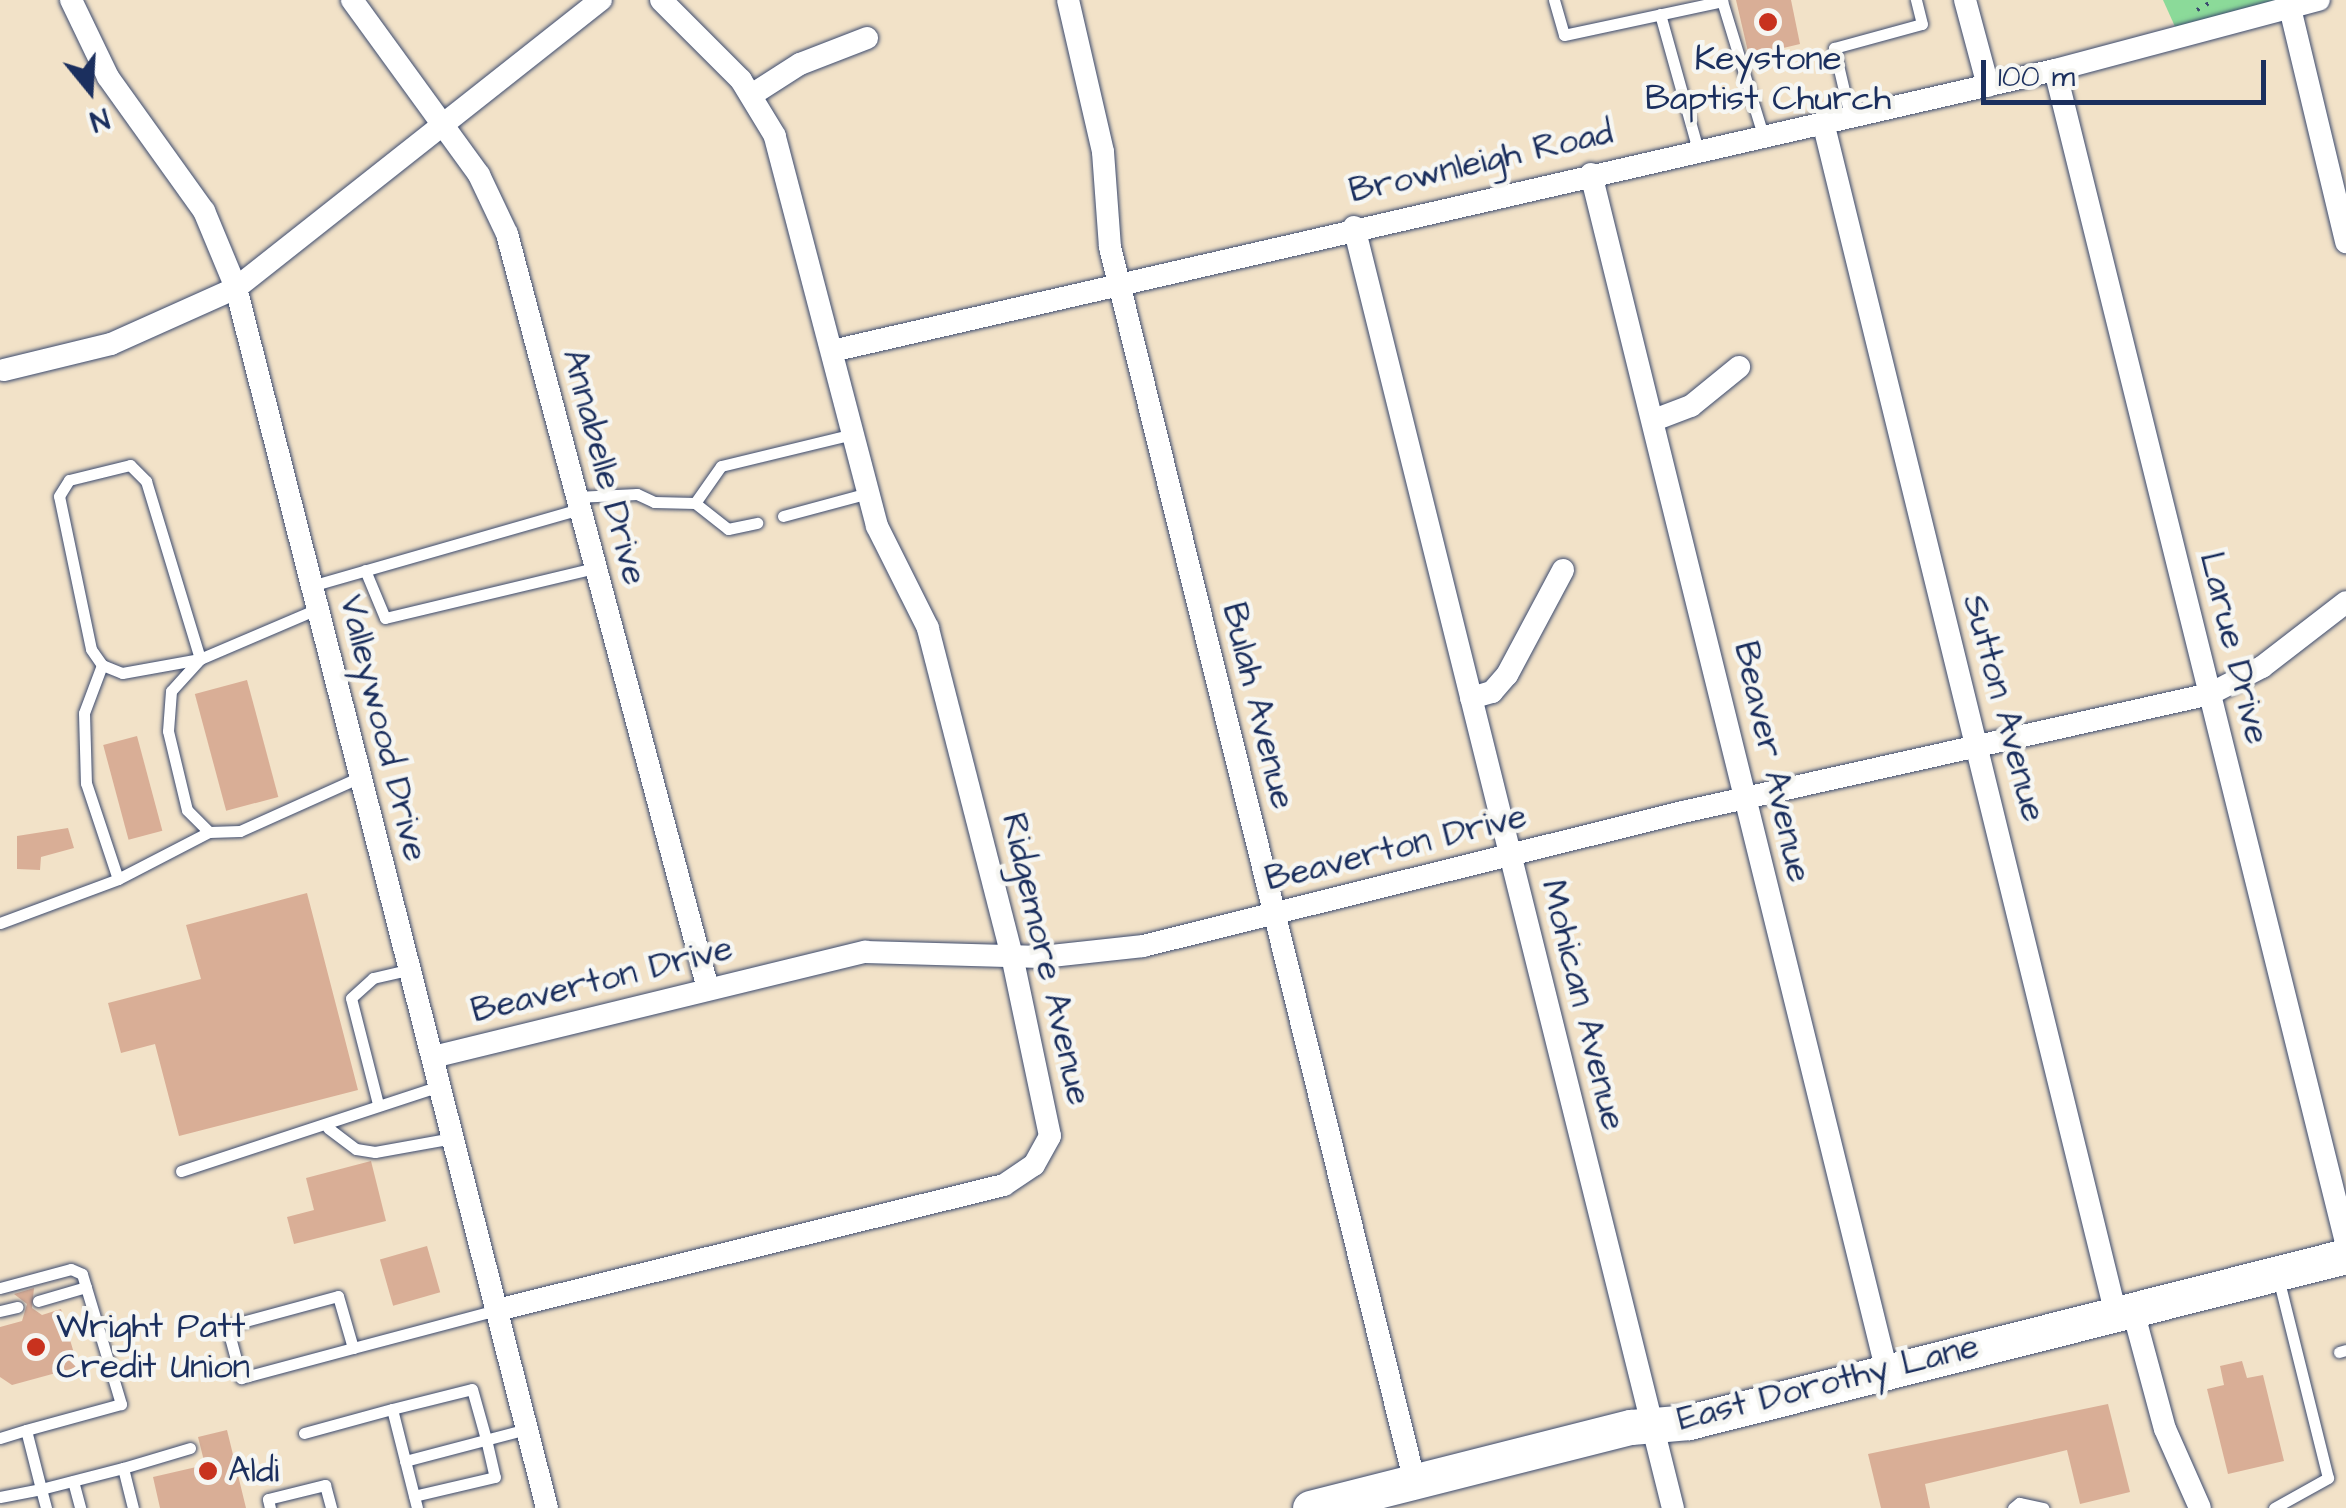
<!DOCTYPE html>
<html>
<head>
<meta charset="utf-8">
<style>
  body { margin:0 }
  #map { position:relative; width:2346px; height:1508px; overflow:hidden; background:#f2e2c8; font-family:"Architects Daughter",sans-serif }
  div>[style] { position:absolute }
  .green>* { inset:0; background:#8bda99 }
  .building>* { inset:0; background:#d9ae96; transform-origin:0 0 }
  .path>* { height:4px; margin-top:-2px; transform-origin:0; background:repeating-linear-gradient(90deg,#3b4a6e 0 2.5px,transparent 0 10.5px) }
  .roads { filter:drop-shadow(0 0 2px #3b4a6e) drop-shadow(0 0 2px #3b4a6e) }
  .service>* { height:11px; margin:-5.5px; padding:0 5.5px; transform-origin:5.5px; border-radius:5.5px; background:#fff }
  .minor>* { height:22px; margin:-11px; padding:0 11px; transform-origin:11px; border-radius:11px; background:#fff }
  .primary>* { height:35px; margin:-17.5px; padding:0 17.5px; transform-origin:17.5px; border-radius:17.5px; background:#fff }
  .dots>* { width:28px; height:28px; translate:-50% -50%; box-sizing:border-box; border:5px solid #f6f6f2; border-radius:50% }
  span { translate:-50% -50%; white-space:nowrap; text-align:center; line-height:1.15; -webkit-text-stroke:9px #f6f6f2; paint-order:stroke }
  .poi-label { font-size:35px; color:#1b2f5e }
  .left { translate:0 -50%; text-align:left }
  .street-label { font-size:35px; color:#1b2f5e }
  .north { position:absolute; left:40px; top:40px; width:100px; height:100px; -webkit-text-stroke:8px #f6f6f2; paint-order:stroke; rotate:162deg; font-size:28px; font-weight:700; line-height:40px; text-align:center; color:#1b2f5e }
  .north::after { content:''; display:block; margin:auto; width:35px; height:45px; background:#1b2f5e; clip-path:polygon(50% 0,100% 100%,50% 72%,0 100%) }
  .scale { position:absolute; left:1981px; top:60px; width:285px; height:45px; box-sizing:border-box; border:5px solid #1b2f5e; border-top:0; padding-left:12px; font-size:30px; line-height:35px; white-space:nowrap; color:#1b2f5e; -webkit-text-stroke:8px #f6f6f2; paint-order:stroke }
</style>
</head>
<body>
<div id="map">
  <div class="green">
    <i style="clip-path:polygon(2163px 0,2278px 0,2177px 31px)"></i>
  </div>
  <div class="building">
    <i style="clip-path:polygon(1736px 0,1791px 0,1800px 44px,1749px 56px)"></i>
    <i style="left:247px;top:680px;width:121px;height:54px;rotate:75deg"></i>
    <i style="left:137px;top:736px;width:98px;height:35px;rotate:75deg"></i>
    <i style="clip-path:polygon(68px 828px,74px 848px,41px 857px,40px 870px,17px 869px,17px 836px)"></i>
    <i style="clip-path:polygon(307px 893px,358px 1090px,179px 1136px,155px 1044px,121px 1053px,108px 1003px,201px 979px,186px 925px)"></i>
    <i style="clip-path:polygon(371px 1161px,386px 1221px,294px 1244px,287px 1217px,314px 1210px,306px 1178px)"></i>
    <i style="left:427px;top:1246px;width:48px;height:49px;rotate:74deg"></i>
    <i style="clip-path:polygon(34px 1288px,32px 1308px,42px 1315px,61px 1309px,78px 1367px,12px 1385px,0 1377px,0 1327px,22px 1321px,27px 1304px,14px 1294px)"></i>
    <i style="clip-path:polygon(2242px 1361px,2247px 1378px,2263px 1375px,2284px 1461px,2228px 1474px,2207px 1389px,2224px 1385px,2220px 1366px)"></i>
    <i style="clip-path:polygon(2108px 1404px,2130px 1492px,2080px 1504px,2067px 1450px,1925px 1484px,1930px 1508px,1881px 1508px,1868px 1454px)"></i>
    <i style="clip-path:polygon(227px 1430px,246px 1508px,160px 1508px,153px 1477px,205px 1465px,198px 1437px)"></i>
  </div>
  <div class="path">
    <i style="left:2197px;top:10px;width:20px;rotate:-30deg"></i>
  </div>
  <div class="roads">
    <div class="service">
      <i style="left:1554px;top:0;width:36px;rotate:74deg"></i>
      <i style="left:1564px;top:35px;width:162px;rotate:-12.1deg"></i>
      <i style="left:1722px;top:1px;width:140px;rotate:73deg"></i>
      <i style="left:1660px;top:14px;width:141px;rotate:74.4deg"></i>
      <i style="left:1850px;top:116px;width:70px;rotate:-103.2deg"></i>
      <i style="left:1834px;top:48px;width:91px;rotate:-15.3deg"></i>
      <i style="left:1922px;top:24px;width:25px;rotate:-104deg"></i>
      <i style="left:130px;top:465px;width:23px;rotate:45deg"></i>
      <i style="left:146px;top:481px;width:186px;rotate:73.1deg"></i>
      <i style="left:200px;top:659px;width:79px;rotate:169.8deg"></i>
      <i style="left:122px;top:673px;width:22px;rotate:-158deg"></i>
      <i style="left:102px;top:665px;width:19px;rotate:-125deg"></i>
      <i style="left:91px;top:649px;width:156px;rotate:-101.8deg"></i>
      <i style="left:59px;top:496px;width:19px;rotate:-58deg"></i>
      <i style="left:69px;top:480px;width:63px;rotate:-13.8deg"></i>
      <i style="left:576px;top:497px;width:61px;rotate:-2.8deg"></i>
      <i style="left:637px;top:494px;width:19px;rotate:25deg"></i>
      <i style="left:654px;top:502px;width:41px;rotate:1.4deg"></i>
      <i style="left:695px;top:503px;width:42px;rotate:38.2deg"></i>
      <i style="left:728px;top:529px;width:30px;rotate:-12deg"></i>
      <i style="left:695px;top:503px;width:45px;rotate:-54.9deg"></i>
      <i style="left:721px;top:466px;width:136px;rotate:-13.6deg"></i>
      <i style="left:783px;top:516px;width:88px;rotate:-15.1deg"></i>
      <i style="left:365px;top:570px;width:52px;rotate:67.4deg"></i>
      <i style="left:385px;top:618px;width:216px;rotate:-13.4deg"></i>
      <i style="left:311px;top:586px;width:279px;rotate:-16deg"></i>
      <i style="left:317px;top:609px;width:127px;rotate:156.9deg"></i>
      <i style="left:200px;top:659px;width:43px;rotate:132.2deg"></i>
      <i style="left:171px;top:691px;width:40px;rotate:94.3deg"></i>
      <i style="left:168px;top:731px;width:81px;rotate:76.5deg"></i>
      <i style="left:187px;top:810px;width:31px;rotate:45deg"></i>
      <i style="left:209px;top:832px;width:31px;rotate:-2deg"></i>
      <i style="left:240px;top:831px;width:132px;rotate:-24.2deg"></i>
      <i style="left:102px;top:665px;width:51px;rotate:110.6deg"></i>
      <i style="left:84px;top:713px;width:70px;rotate:88.4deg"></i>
      <i style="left:86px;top:783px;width:101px;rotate:71.6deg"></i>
      <i style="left:0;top:923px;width:126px;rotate:-20.4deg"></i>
      <i style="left:118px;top:879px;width:102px;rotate:-27.3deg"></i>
      <i style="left:378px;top:1104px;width:109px;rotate:-104.3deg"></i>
      <i style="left:351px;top:998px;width:30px;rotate:-42deg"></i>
      <i style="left:373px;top:978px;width:37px;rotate:-13deg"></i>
      <i style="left:328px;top:1128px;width:35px;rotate:37deg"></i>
      <i style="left:356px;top:1149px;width:19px;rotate:9deg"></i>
      <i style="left:375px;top:1152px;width:79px;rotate:-10.2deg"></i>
      <i style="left:181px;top:1171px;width:273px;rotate:-18.2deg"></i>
      <i style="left:0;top:1288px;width:73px;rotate:-15deg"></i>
      <i style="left:71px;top:1269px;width:12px;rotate:24deg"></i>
      <i style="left:82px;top:1274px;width:136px;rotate:73.3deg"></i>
      <i style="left:121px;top:1404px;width:98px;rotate:164.7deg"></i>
      <i style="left:26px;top:1430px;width:61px;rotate:75.7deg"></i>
      <i style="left:41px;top:1489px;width:85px;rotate:-14.4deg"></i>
      <i style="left:123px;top:1468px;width:41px;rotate:76deg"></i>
      <i style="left:38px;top:1301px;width:50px;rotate:-16.3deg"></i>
      <i style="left:0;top:1311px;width:18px;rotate:-13deg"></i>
      <i style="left:353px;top:1348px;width:54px;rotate:-106.1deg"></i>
      <i style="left:338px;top:1296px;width:115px;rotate:164.9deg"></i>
      <i style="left:227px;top:1326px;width:54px;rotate:74.9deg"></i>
      <i style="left:241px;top:1378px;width:116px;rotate:-15deg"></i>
      <i style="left:353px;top:1348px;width:149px;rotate:-14.8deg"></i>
      <i style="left:2339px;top:1352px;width:7px;rotate:-16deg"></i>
      <i style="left:392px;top:1409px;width:82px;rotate:-14deg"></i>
      <i style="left:472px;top:1389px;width:52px;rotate:74.4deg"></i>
      <i style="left:486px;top:1439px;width:39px;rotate:77deg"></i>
      <i style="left:495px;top:1477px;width:83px;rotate:166.8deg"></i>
      <i style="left:304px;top:1433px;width:91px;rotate:-15.3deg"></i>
      <i style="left:392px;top:1409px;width:102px;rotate:75.8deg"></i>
      <i style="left:0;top:1438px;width:27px;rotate:-17deg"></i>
      <i style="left:405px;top:1461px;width:126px;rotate:-14.7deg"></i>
      <i style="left:123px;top:1468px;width:70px;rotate:-16.6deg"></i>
      <i style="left:73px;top:1481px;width:28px;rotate:75deg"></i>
      <i style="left:0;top:1497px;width:42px;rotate:-11deg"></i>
      <i style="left:41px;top:1489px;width:20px;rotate:75deg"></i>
      <i style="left:270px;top:1508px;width:9px;rotate:-103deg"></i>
      <i style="left:268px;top:1499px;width:59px;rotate:-13.8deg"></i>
      <i style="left:325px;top:1485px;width:24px;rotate:75deg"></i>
      <i style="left:2013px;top:1508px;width:8px;rotate:-40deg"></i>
      <i style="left:2019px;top:1503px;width:25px;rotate:12deg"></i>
      <i style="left:2274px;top:1508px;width:62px;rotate:-29.1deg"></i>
      <i style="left:2328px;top:1478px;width:207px;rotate:-104deg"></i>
    </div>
    <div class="minor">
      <i style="left:71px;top:0;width:85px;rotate:64.3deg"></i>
      <i style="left:108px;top:77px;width:165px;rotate:54.4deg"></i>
      <i style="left:204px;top:211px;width:83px;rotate:67.4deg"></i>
      <i style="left:236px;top:288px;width:1259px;rotate:75.7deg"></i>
      <i style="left:352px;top:0;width:216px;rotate:54deg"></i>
      <i style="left:479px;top:175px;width:65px;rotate:64.6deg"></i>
      <i style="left:507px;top:234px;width:781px;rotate:75.09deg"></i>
      <i style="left:1068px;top:0;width:156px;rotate:77deg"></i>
      <i style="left:1103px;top:152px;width:95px;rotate:85.8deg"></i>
      <i style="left:1110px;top:247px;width:1273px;rotate:76.14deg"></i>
      <i style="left:1965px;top:0;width:89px;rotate:75deg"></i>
      <i style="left:2290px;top:8px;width:241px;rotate:76.5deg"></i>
      <i style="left:2055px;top:70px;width:1208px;rotate:76.06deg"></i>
      <i style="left:753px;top:94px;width:56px;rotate:-32.6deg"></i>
      <i style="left:800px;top:64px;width:72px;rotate:-21.2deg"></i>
      <i style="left:1823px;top:122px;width:1224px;rotate:76.2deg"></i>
      <i style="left:1591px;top:174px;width:1230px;rotate:76.12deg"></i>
      <i style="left:1354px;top:227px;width:1320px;rotate:76.02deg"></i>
      <i style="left:832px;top:351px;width:1255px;rotate:-12.94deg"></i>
      <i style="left:2055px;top:70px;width:273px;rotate:-14.9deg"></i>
      <i style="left:4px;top:370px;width:110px;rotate:-13.7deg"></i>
      <i style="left:111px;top:344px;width:137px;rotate:-24.1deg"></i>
      <i style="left:236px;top:288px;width:465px;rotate:-38.3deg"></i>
      <i style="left:1654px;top:420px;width:40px;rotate:-21deg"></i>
      <i style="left:1691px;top:406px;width:62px;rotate:-39.1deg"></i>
      <i style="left:1471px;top:698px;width:22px;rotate:-16deg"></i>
      <i style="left:1492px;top:692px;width:23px;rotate:-49deg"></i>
      <i style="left:1507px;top:675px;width:119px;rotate:-61.9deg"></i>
      <i style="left:433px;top:1057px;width:445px;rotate:-13.7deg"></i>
      <i style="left:865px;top:952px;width:177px;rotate:1.6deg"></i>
      <i style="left:1042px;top:957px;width:102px;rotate:-6.2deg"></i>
      <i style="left:1143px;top:946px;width:556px;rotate:-13.94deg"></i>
      <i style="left:1683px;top:812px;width:540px;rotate:-12.62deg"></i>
      <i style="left:2210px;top:694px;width:59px;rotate:-27.4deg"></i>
      <i style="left:2262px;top:667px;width:106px;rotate:-37.7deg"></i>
      <i style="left:2132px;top:1307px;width:126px;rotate:74.9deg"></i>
      <i style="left:2165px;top:1429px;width:86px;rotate:66.1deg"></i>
      <i style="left:497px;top:1310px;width:522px;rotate:-13.85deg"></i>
      <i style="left:1004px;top:1185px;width:36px;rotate:-34deg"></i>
      <i style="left:1034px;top:1165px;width:33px;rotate:-61deg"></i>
      <i style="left:1050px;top:1136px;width:184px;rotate:-101.9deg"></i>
      <i style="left:1012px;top:956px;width:339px;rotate:-104.4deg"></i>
      <i style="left:928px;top:628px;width:114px;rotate:-116.6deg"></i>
      <i style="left:877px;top:526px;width:403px;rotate:-104.7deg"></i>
      <i style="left:775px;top:136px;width:66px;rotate:-121.3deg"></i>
      <i style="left:741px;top:80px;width:113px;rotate:-135deg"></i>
    </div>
    <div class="primary">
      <i style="left:1310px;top:1508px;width:331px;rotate:-14.2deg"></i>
      <i style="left:1631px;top:1427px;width:58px;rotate:-4.9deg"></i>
      <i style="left:1689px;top:1422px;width:678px;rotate:-14.18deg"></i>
    </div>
  </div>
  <div class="dots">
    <i style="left:1768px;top:22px;background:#c8321e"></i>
    <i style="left:36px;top:1347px;background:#c8321e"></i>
    <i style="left:208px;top:1471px;background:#c8321e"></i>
  </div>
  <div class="poi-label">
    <span style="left:1768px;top:79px">Keystone<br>Baptist Church</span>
    <span class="left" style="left:56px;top:1347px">Wright Patt<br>Credit Union</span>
    <span class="left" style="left:228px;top:1471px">Aldi</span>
  </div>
  <div class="street-label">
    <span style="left:1481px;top:162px;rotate:-13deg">Brownleigh Road</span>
    <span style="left:604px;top:467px;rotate:75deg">Annabelle Drive</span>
    <span style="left:2234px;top:648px;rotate:76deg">Larue Drive</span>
    <span style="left:1258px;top:706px;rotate:76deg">Bulah Avenue</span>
    <span style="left:2004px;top:708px;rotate:75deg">Sutton Avenue</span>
    <span style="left:383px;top:728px;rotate:76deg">Valleywood Drive</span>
    <span style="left:1772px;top:762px;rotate:77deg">Beaver Avenue</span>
    <span style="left:1396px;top:848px;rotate:-14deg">Beaverton Drive</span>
    <span style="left:1046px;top:959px;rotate:77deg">Ridgemore Avenue</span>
    <span style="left:602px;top:980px;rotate:-14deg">Beaverton Drive</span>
    <span style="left:1583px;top:1005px;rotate:76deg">Mohican Avenue</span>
    <span style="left:1828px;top:1383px;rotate:-14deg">East Dorothy Lane</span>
  </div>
  <div class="north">N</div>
  <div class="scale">100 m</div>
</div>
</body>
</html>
